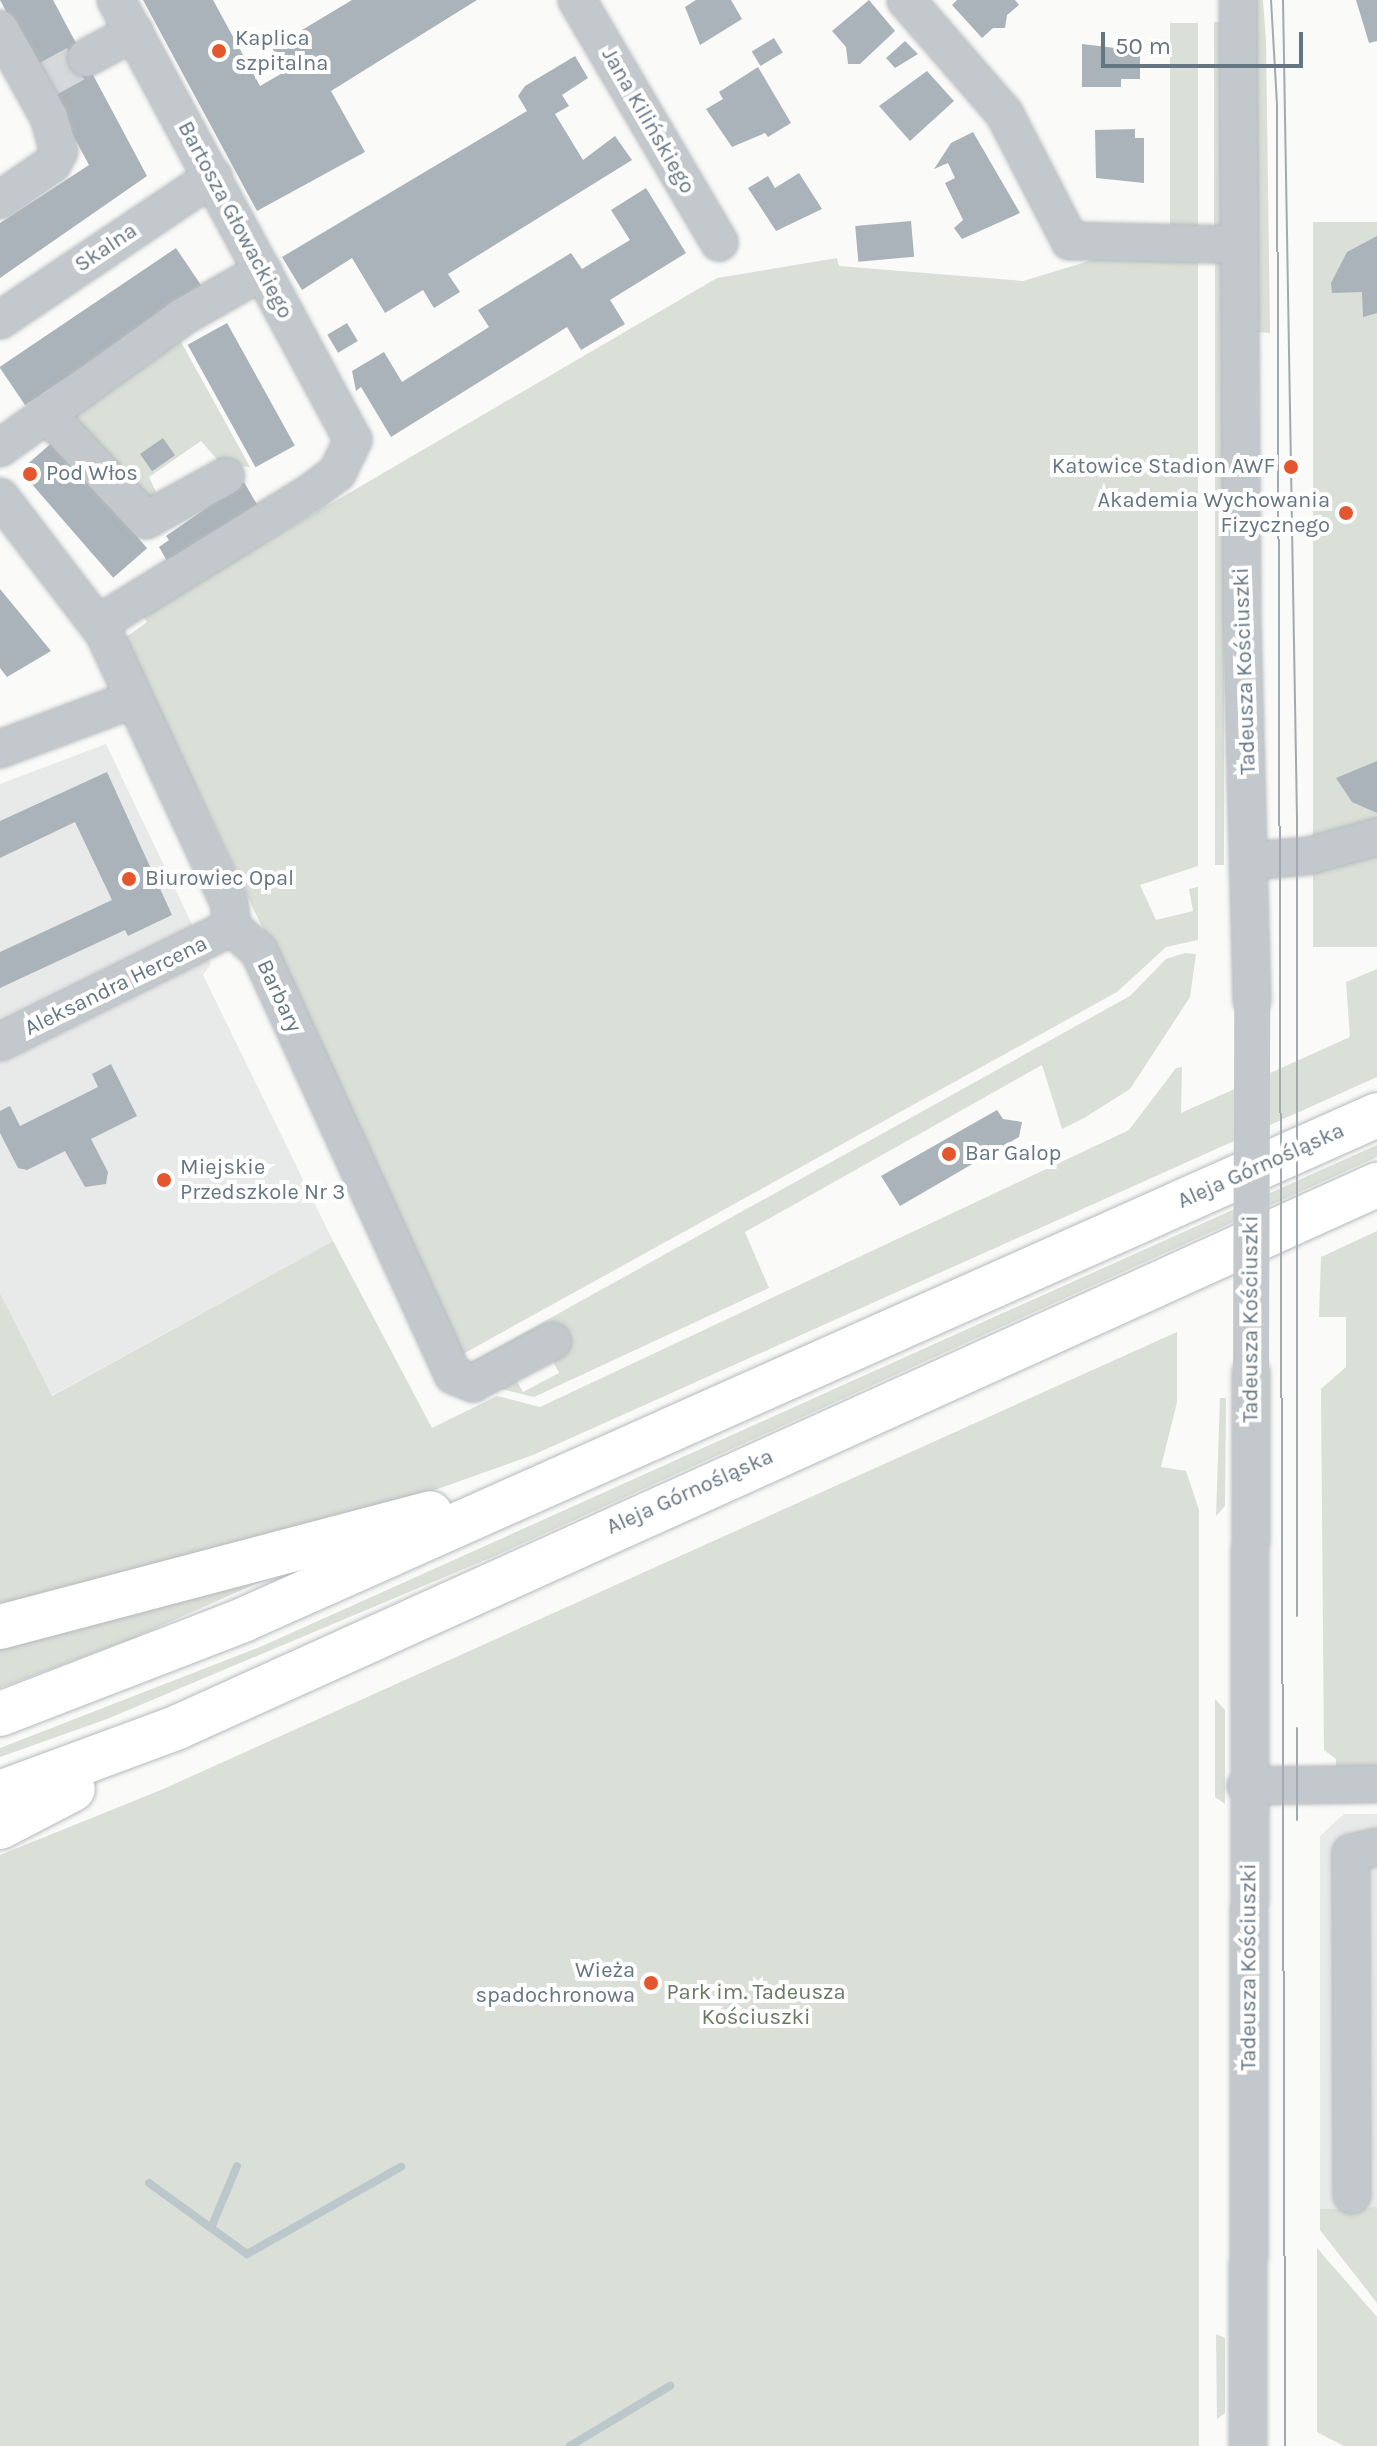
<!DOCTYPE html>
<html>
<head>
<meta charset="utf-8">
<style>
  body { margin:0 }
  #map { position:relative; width:1377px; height:2446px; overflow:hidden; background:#fafaf8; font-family:Karla,sans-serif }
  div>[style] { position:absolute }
  .built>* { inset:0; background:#e8e9e9 }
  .green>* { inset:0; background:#dadfd7; transform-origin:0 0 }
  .stream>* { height:8px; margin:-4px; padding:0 4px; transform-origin:4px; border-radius:4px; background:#bbc7cb }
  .building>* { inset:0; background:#aab3b9; transform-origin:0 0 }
  .minor-tunnel>* { height:36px; margin-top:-18px; transform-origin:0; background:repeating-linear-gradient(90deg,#d5d9db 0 36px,transparent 0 54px) }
  .roads { filter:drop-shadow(0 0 2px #b4b9bd) drop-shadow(0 0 2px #b4b9bd) }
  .minor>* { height:36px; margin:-18px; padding:0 18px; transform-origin:18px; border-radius:18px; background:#c3c8cc }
  .highway>* { height:44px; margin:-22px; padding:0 22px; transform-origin:22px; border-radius:22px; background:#fff }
  .tram>* { height:2px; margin:-1px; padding:0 1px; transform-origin:1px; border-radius:1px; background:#a2aab0 }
  .minor-bridge>* { height:36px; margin:-18px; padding:0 18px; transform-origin:18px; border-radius:18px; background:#c3c8cc }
  .dots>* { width:22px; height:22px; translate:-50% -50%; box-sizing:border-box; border:4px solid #fff; border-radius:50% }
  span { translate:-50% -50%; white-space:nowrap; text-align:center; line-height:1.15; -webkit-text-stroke:8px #fff; paint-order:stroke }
  .poi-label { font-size:22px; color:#657683 }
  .left { translate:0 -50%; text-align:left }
  .right { translate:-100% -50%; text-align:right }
  .street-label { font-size:22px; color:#657683 }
  .park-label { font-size:22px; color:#687a64 }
  .scale { position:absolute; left:1101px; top:32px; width:202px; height:36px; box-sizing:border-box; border:4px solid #657683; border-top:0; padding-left:10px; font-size:24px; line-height:28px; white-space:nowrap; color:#657683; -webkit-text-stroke:6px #fff; paint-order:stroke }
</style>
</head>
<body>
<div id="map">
  <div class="built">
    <i style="clip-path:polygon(106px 744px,211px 964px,203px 975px,333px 1241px,51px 1396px,0 1293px,0 784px)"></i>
    <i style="clip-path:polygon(1344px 1814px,1377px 1814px,1377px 2207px,1320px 2209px,1320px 1836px)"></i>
  </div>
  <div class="green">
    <i style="clip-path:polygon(1253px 0,1263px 0,1266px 41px,1270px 333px,1256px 332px)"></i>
    <i style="left:1223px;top:22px;width:214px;height:9px;rotate:90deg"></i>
    <i style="left:1198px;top:23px;width:204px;height:28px;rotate:90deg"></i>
    <i style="left:1377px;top:222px;width:725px;height:64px;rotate:90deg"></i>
    <i style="clip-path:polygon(1198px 254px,1198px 866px,1140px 885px,1156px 920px,1193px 911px,1189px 889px,1198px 887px,1198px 940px,1166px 947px,1117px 992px,454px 1359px,400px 1218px,125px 638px,147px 622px,142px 614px,717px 278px,837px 258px,839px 266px,1023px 281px,1106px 256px)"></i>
    <i style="left:1215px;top:260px;width:9px;height:605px"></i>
    <i style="clip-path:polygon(180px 340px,250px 467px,221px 464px,201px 441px,149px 477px,156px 492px,149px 501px,70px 427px,76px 397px)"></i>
    <i style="clip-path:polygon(1185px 953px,1196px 954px,1190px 997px,1130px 1089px,1084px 1118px,1062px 1129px,1042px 1065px,745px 1232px,769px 1288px,534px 1397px,493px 1387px,514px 1376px,523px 1392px,559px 1373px,551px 1357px,464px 1366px,1130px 996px,1166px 959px)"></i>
    <i style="clip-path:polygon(1377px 969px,1377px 1077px,533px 1455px,418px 1496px,0 1611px,0 1293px,52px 1396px,333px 1241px,432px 1428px,497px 1396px,540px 1407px,1129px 1130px,1176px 1068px,1182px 1067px,1181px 1113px,1350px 1037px,1346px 982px)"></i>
    <i style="clip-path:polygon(1377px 1145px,1377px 1157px,497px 1555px,107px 1719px,0 1757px,0 1748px,260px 1647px)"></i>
    <i style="clip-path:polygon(1377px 1231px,1377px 1767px,1336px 1768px,1336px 1759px,1324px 1750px,1321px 1389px,1346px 1367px,1346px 1317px,1319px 1317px,1321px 1257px)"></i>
    <i style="clip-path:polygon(1177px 1332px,1177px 1402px,1161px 1467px,1186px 1471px,1199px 1510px,1199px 2446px,0 2446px,0 1855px,161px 1790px)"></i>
    <i style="clip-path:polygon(1220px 1398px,1226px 1398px,1225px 1506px,1216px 1516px)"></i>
    <i style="clip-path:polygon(278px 1574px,131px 1639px,0 1688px,0 1643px)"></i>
    <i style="clip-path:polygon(1215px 1699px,1225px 1710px,1225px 1804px,1215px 1797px)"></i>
    <i style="clip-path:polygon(1377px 2207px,1377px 2303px,1320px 2230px,1320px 2209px)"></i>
    <i style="clip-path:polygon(1317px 2248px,1377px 2317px,1377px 2446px,1344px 2446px,1317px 2432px)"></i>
    <i style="clip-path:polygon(1216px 2334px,1225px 2338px,1225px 2413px,1217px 2419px)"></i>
  </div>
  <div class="stream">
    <i style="left:149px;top:2183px;width:121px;rotate:35.9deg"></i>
    <i style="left:247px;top:2254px;width:177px;rotate:-29.5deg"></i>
    <i style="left:211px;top:2228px;width:67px;rotate:-67.2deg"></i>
    <i style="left:570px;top:2446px;width:117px;rotate:-31deg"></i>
  </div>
  <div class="building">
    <i style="clip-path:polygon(0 0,53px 0,147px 176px,0 278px,0 223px,89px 165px)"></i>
    <i style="clip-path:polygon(143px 0,213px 0,260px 86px,286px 71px,272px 48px,352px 0,477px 0,331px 91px,365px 152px,257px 211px)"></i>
    <i style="clip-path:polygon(696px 0,731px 0,742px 19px,700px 45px,685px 7px)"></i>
    <i style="clip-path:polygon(869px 0,895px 31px,860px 64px,848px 64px,846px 47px,832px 31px)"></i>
    <i style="clip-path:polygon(957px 0,1015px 0,1019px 5px,1007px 15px,1005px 28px,993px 28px,982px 38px,952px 5px)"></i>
    <i style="clip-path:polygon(1356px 0,1377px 0,1377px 41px,1369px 43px)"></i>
    <i style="left:774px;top:38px;width:17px;height:26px;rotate:59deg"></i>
    <i style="clip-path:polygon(905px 41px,918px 54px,895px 68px,886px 58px)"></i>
    <i style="clip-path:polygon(1082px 44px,1140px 51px,1140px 79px,1121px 79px,1121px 87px,1082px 87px)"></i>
    <i style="clip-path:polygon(575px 56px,588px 78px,562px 95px,569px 106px,555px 114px,583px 160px,615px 136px,632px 160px,448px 274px,460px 292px,434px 308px,423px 290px,385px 313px,352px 258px,302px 290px,282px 257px,527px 111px,518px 96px,525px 86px)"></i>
    <i style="clip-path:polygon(758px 67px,791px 123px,768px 137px,765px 133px,732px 147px,706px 109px,723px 99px,719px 92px)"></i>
    <i style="clip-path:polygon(927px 71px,954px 101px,910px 141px,879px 106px)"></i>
    <i style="clip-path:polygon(1135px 129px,1135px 138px,1144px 138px,1144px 183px,1096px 178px,1095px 130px)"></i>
    <i style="clip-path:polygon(973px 132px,1020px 213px,962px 239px,954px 228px,963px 220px,945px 183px,955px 178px,948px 163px,934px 169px,951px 143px)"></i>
    <i style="clip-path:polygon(799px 173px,822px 209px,776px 231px,748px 188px,768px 176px,775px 188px)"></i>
    <i style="clip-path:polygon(646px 188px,686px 253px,610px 300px,625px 324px,581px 350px,567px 327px,391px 437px,361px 387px,356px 391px,352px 371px,384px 352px,402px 382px,489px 327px,478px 310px,571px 253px,582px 269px,630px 240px,611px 210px)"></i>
    <i style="left:911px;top:221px;width:36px;height:56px;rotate:85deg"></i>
    <i style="clip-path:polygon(1377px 236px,1377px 313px,1363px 317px,1362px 292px,1332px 293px,1331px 283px,1347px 252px)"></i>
    <i style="left:176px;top:248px;width:46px;height:213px;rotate:56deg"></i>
    <i style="left:227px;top:323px;width:140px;height:45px;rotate:61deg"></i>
    <i style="left:347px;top:323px;width:21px;height:23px;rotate:59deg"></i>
    <i style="left:163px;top:438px;width:21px;height:28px;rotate:55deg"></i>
    <i style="left:54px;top:441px;width:142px;height:45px;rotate:49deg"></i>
    <i style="clip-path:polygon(244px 482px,262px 513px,170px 566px,159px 547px,169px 540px,166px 536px)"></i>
    <i style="clip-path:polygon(0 589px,51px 651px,7px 677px,0 668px)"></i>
    <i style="clip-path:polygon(1377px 761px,1377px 813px,1352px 802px,1336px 778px)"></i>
    <i style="clip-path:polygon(107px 772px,172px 915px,128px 936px,125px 930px,0 988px,0 952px,112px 900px,75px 822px,0 858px,0 821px)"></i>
    <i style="clip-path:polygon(111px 1064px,137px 1116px,91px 1139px,108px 1172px,106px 1184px,85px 1187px,65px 1151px,27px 1170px,18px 1168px,0 1133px,0 1111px,10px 1106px,20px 1126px,98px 1087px,92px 1074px)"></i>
    <i style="clip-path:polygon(997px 1110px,1003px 1119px,1022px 1122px,1019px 1137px,900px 1206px,881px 1176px)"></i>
  </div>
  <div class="minor-tunnel">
    <i style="left:44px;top:81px;width:48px;rotate:-28.7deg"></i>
  </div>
  <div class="roads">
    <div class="minor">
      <i style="left:577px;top:0;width:281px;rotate:59.6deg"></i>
      <i style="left:906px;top:0;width:150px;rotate:49.1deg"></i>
      <i style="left:1004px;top:113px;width:144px;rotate:62.7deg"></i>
      <i style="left:1070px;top:241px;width:170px;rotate:1.3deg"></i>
      <i style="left:1238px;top:0;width:620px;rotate:89.63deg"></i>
      <i style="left:1242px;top:620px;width:380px;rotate:88.5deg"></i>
      <i style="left:0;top:29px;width:101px;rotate:60.9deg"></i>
      <i style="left:49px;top:117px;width:35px;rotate:74deg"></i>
      <i style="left:59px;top:151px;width:15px;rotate:118deg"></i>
      <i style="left:52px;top:164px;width:63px;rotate:145.3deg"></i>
      <i style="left:86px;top:58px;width:55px;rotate:-28.4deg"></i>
      <i style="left:0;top:320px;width:257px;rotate:-33.9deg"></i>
      <i style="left:46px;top:413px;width:146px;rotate:46.9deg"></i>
      <i style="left:146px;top:520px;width:91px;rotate:-28.8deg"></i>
      <i style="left:0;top:448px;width:224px;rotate:-35.7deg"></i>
      <i style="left:182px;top:317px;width:93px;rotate:-29.6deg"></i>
      <i style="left:0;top:497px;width:171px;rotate:52.6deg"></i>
      <i style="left:104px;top:633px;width:297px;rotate:65.1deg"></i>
      <i style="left:229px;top:902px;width:25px;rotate:83deg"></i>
      <i style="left:98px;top:624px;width:253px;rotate:-31.7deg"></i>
      <i style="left:313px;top:491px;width:30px;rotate:-37deg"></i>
      <i style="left:337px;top:473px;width:37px;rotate:-64deg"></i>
      <i style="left:353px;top:440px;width:500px;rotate:-118.3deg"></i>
      <i style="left:0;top:749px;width:143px;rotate:-20.5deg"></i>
      <i style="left:1251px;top:861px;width:57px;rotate:-5deg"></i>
      <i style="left:1308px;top:856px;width:72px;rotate:-15.4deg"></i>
      <i style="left:232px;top:927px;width:36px;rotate:42deg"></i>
      <i style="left:259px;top:951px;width:466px;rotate:65.4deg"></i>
      <i style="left:453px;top:1375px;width:22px;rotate:22deg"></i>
      <i style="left:473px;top:1383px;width:90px;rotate:-27.7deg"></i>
      <i style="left:0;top:1042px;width:259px;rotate:-26.4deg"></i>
      <i style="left:1246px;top:1786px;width:131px;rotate:-0.9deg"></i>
      <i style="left:1352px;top:2195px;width:342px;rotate:-90.2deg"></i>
      <i style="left:1351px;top:1853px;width:27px;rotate:-13deg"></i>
      <i style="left:1248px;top:2446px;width:1073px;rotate:-89.84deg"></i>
    </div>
    <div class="highway">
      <i style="left:0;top:1627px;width:445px;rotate:-14.8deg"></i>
      <i style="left:0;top:1714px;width:261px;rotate:-21.1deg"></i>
      <i style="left:243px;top:1620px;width:1241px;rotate:-24deg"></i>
      <i style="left:0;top:1793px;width:190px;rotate:-20.3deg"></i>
      <i style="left:178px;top:1727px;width:1316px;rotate:-24.33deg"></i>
      <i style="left:0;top:1827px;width:82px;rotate:-27.5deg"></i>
    </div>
  </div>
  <div class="tram">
    <i style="left:1271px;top:0;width:104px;rotate:86.7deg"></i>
    <i style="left:1277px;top:104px;width:2342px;rotate:89.8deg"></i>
    <i style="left:1283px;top:0;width:817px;rotate:89.02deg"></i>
    <i style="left:1297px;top:817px;width:799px;rotate:90deg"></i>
    <i style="left:1297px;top:1820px;width:92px;rotate:-90deg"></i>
  </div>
  <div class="minor-bridge">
    <i style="left:1251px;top:1373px;width:373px;rotate:-89.8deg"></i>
  </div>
  <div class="dots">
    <i style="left:219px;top:51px;background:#e4572e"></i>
    <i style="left:1291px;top:467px;background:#e4572e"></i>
    <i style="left:30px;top:474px;background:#e4572e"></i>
    <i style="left:1346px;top:513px;background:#e4572e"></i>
    <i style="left:129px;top:879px;background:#e4572e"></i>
    <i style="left:949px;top:1154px;background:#e4572e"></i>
    <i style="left:164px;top:1180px;background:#e4572e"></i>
    <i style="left:651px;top:1983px;background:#e4572e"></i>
  </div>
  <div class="poi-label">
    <span class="left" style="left:235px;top:51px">Kaplica<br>szpitalna</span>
    <span class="right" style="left:1275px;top:467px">Katowice Stadion AWF</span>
    <span class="left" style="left:46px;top:474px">Pod Włos</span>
    <span class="right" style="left:1330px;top:513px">Akademia Wychowania<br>Fizycznego</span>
    <span class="left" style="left:145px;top:879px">Biurowiec Opal</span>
    <span class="left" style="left:965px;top:1154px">Bar Galop</span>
    <span class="left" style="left:180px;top:1180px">Miejskie<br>Przedszkole Nr 3</span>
    <span class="right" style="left:635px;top:1983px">Wieża<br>spadochronowa</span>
  </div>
  <div class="street-label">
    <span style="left:648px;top:121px;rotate:60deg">Jana Kilińskiego</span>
    <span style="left:235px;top:220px;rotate:62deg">Bartosza Głowackiego</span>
    <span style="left:106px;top:248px;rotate:-34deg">Skalna</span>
    <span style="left:1245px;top:671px;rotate:-92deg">Tadeusza Kościuszki</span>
    <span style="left:116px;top:986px;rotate:-26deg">Aleksandra Hercena</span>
    <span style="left:279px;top:996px;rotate:65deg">Barbary</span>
    <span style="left:1261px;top:1166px;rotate:-24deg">Aleja Górnośląska</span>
    <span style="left:1251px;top:1319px;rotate:-90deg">Tadeusza Kościuszki</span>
    <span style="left:690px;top:1492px;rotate:-24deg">Aleja Górnośląska</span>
    <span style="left:1249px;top:1967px;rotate:-90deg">Tadeusza Kościuszki</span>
  </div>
  <div class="park-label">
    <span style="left:756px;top:2005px">Park im. Tadeusza<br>Kościuszki</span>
  </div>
  <div class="scale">50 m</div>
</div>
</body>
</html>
